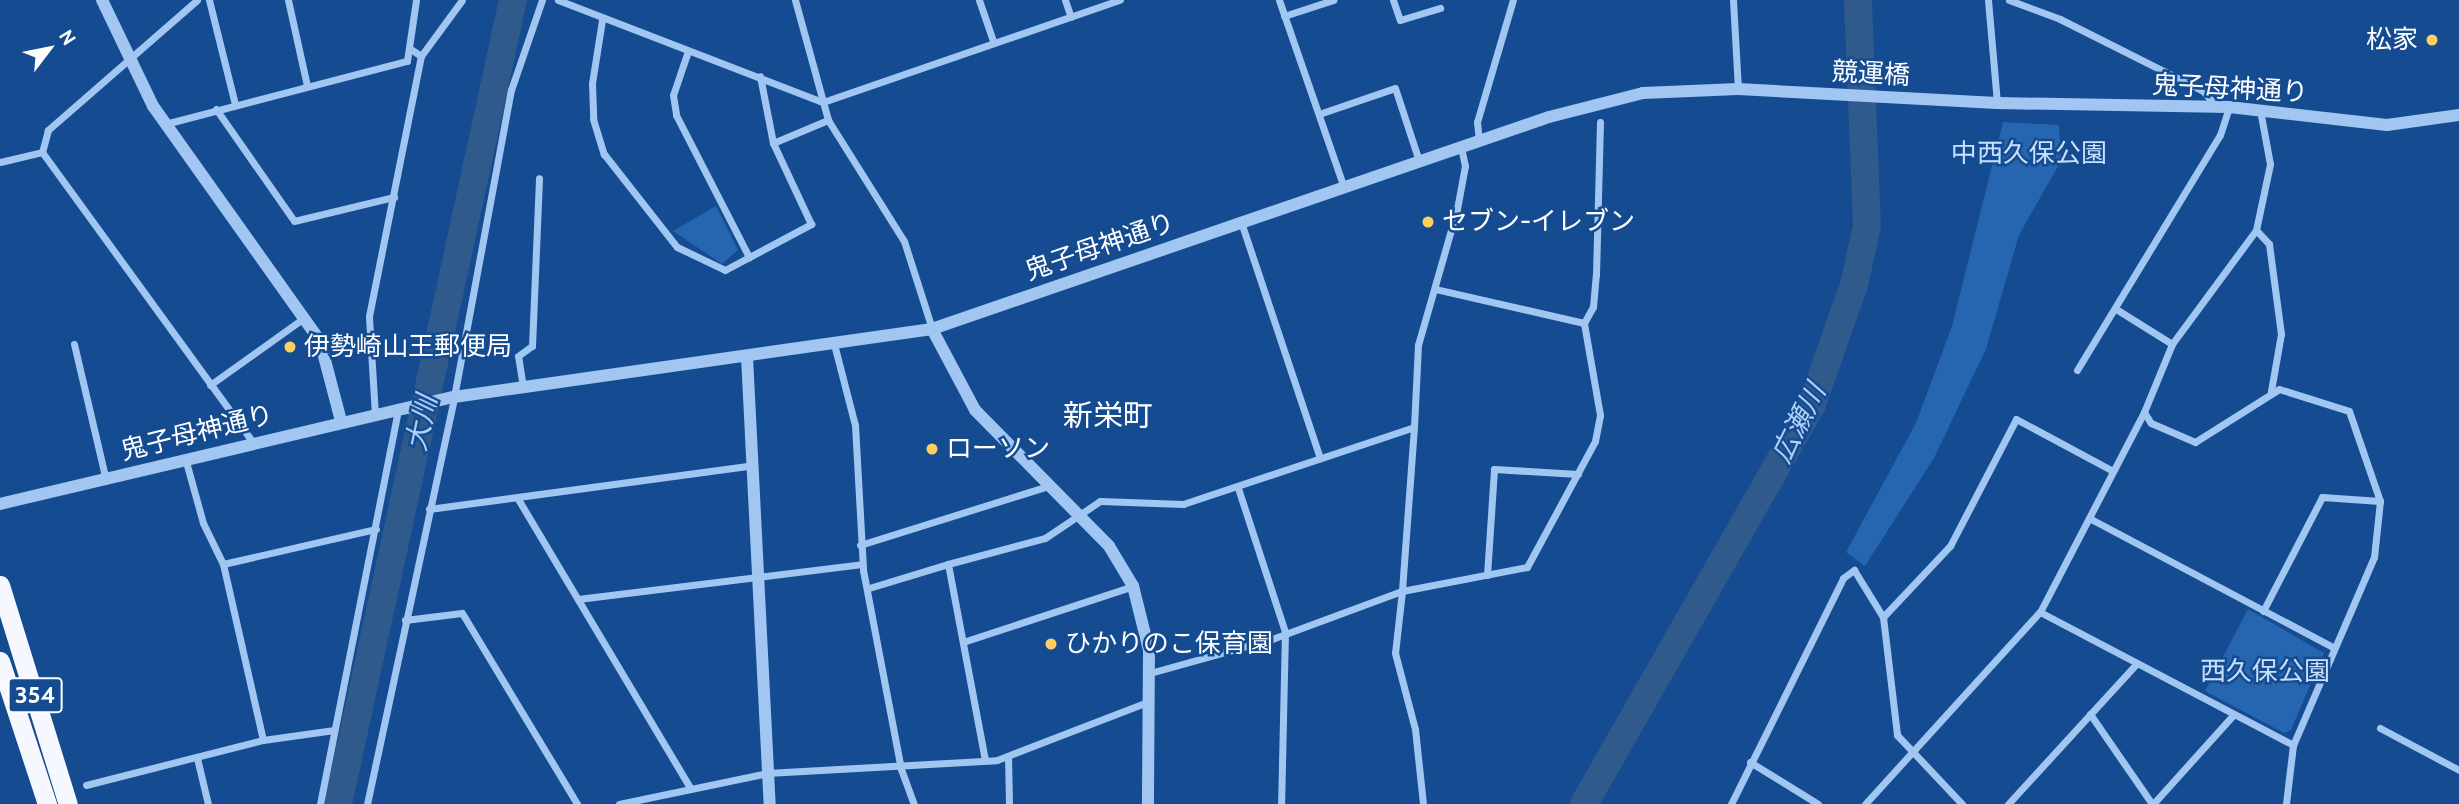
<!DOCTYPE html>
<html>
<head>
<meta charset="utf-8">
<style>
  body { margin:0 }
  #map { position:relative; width:2459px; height:804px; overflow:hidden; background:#144b91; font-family:Cabin,"Noto Sans JP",sans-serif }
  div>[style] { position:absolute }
  .green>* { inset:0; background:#2665af }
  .river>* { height:28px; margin:-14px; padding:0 14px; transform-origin:14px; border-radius:14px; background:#30598c }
  .minor>* { height:7px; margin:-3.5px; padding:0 3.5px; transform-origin:3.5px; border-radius:3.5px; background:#a1c6f1 }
  .tertiary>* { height:12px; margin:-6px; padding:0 6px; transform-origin:6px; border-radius:6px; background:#a1c6f1 }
  .trunk>* { height:19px; margin:-9.5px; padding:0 9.5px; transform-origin:9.5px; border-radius:9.5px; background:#f5f9ff }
  .dots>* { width:19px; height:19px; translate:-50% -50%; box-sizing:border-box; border:4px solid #144b91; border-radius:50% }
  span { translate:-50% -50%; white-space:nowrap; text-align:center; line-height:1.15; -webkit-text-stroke:5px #144b91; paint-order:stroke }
  .shield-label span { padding:2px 5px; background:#144b91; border:2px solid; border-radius:5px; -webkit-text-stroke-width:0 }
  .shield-label { font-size:24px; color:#fff; font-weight:700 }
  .poi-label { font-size:26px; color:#fff }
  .right { translate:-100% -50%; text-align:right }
  .left { translate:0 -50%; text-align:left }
  .street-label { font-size:26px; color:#fff }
  .park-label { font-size:26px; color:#c8e0fc }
  .water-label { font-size:28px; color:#add0f8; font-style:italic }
  .quarter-label { font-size:30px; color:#fff }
  .north { position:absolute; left:14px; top:14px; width:70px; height:70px; -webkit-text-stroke:5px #144b91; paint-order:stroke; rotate:58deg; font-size:19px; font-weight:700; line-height:28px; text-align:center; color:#fff }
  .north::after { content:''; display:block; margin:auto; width:24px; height:32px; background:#fff; clip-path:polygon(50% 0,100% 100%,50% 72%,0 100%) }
</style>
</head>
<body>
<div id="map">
  <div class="green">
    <i style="clip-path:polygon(2003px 122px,2059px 125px,2061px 161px,2019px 235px,1986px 349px,1934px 458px,1865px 566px,1846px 552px,1916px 423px,1952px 326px)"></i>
    <i style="clip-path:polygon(716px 206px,738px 250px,722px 264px,673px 231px)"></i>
    <i style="clip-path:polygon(2248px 609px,2324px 653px,2291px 730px,2284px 733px,2205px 691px)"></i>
  </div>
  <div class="river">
    <i style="left:338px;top:804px;width:823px;rotate:-77.72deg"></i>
    <i style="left:1584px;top:804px;width:460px;rotate:-60.3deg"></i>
    <i style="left:1812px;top:404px;width:126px;rotate:-70.6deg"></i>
    <i style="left:1854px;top:285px;width:60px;rotate:-77.6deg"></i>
    <i style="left:1867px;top:226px;width:226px;rotate:-92.3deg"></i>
  </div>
  <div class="minor">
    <i style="left:197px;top:0;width:198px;rotate:138.9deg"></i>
    <i style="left:48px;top:130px;width:23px;rotate:105deg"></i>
    <i style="left:42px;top:152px;width:357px;rotate:54deg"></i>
    <i style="left:209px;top:0;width:107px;rotate:76deg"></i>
    <i style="left:288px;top:0;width:88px;rotate:77.5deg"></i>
    <i style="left:558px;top:0;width:284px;rotate:21.1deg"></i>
    <i style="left:823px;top:102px;width:314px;rotate:-19deg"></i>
    <i style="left:795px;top:0;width:124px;rotate:74.6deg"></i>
    <i style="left:828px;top:120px;width:143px;rotate:57.9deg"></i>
    <i style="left:904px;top:241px;width:92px;rotate:72.3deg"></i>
    <i style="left:979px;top:0;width:43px;rotate:71.1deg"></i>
    <i style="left:1065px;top:0;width:18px;rotate:71deg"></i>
    <i style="left:1279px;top:0;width:199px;rotate:70.9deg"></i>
    <i style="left:1393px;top:0;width:21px;rotate:71deg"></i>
    <i style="left:1400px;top:20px;width:42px;rotate:-16.7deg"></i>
    <i style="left:1733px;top:0;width:89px;rotate:86.8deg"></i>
    <i style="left:1988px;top:0;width:103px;rotate:85deg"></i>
    <i style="left:2009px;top:0;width:54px;rotate:20.4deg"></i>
    <i style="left:2060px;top:19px;width:160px;rotate:26.7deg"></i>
    <i style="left:2203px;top:91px;width:23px;rotate:49deg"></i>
    <i style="left:1284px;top:16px;width:52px;rotate:-18.1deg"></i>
    <i style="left:602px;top:20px;width:64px;rotate:99deg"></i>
    <i style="left:592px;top:83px;width:36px;rotate:88deg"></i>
    <i style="left:593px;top:119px;width:37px;rotate:73deg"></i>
    <i style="left:604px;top:154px;width:118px;rotate:51.9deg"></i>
    <i style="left:677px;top:247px;width:53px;rotate:25.6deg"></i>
    <i style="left:725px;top:270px;width:98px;rotate:-28.1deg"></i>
    <i style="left:811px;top:224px;width:89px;rotate:-115.1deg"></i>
    <i style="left:773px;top:143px;width:68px;rotate:-101deg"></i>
    <i style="left:688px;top:51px;width:46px;rotate:108.8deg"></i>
    <i style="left:673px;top:95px;width:20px;rotate:81deg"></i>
    <i style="left:676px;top:115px;width:160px;rotate:62.8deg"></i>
    <i style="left:421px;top:56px;width:69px;rotate:-53.8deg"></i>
    <i style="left:216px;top:109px;width:136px;rotate:55.1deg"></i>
    <i style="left:294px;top:221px;width:103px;rotate:-13.5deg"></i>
    <i style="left:1319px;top:114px;width:80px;rotate:-18.9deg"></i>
    <i style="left:1395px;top:88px;width:77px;rotate:71.8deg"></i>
    <i style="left:165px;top:124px;width:250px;rotate:-14.6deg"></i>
    <i style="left:407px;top:61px;width:62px;rotate:-81.6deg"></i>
    <i style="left:1479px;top:141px;width:19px;rotate:-96deg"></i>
    <i style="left:1477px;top:122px;width:127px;rotate:-73.6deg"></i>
    <i style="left:773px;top:143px;width:60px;rotate:-22.7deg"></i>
    <i style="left:0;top:162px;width:43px;rotate:-13.4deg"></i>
    <i style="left:1241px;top:222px;width:249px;rotate:71.5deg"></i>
    <i style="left:2256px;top:230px;width:19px;rotate:47deg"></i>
    <i style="left:2269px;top:244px;width:91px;rotate:82.4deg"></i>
    <i style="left:2281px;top:334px;width:58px;rotate:100deg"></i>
    <i style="left:2116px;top:309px;width:66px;rotate:32deg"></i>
    <i style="left:1584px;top:323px;width:18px;rotate:-61deg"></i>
    <i style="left:1593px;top:307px;width:32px;rotate:-85deg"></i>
    <i style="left:1596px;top:275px;width:153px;rotate:-88.5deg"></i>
    <i style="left:74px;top:344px;width:140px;rotate:76.8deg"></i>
    <i style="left:834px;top:344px;width:84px;rotate:75.5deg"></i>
    <i style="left:855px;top:425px;width:145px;rotate:86.8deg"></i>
    <i style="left:863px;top:570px;width:203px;rotate:79.2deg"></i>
    <i style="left:901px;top:769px;width:37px;rotate:70deg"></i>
    <i style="left:2077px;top:370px;width:275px;rotate:-58.7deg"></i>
    <i style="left:2220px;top:135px;width:29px;rotate:-72deg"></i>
    <i style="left:210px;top:385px;width:115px;rotate:-35.5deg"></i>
    <i style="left:523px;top:387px;width:31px;rotate:-99deg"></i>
    <i style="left:518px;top:356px;width:17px;rotate:-36deg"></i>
    <i style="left:532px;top:346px;width:168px;rotate:-87.6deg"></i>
    <i style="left:2144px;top:412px;width:13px;rotate:58deg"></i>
    <i style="left:2151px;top:423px;width:48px;rotate:23.4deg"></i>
    <i style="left:2195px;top:442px;width:99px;rotate:-32.2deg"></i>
    <i style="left:2279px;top:389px;width:73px;rotate:17.4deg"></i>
    <i style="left:2349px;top:411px;width:95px;rotate:71deg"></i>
    <i style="left:2380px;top:501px;width:56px;rotate:96.1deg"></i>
    <i style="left:2374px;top:557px;width:205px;rotate:113.3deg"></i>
    <i style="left:2293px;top:745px;width:59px;rotate:96.8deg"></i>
    <i style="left:375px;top:415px;width:99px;rotate:-93.5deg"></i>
    <i style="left:369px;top:316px;width:265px;rotate:-78.7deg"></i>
    <i style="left:421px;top:56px;width:11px;rotate:-146deg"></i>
    <i style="left:1414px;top:427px;width:164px;rotate:94.2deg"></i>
    <i style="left:1402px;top:591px;width:127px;rotate:-10.9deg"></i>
    <i style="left:1527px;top:567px;width:143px;rotate:-61.6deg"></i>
    <i style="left:1595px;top:441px;width:26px;rotate:-79deg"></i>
    <i style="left:1600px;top:415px;width:93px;rotate:-99.9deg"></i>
    <i style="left:1584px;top:323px;width:152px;rotate:-167.1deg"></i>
    <i style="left:185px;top:458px;width:67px;rotate:74.5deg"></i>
    <i style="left:203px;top:523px;width:46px;rotate:64deg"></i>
    <i style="left:223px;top:564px;width:180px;rotate:77.2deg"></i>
    <i style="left:1238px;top:488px;width:151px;rotate:71.9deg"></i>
    <i style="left:1285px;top:632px;width:172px;rotate:91.3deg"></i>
    <i style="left:518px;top:499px;width:336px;rotate:59.2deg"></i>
    <i style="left:429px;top:509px;width:327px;rotate:-7.7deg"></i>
    <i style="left:2089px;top:518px;width:276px;rotate:27.9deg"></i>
    <i style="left:860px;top:545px;width:197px;rotate:-17.4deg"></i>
    <i style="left:223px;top:564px;width:157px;rotate:-12.9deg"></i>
    <i style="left:1487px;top:575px;width:106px;rotate:-86.2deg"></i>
    <i style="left:1494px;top:469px;width:84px;rotate:3.4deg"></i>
    <i style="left:869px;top:588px;width:83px;rotate:-16.9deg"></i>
    <i style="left:578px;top:599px;width:286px;rotate:-7deg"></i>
    <i style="left:2263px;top:611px;width:128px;rotate:-62.6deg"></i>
    <i style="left:2322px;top:497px;width:58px;rotate:3.9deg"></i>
    <i style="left:2040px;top:612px;width:286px;rotate:27.7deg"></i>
    <i style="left:1883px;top:617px;width:98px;rotate:-46.7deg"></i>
    <i style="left:1950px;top:546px;width:143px;rotate:-62.5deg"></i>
    <i style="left:2016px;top:419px;width:110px;rotate:28.2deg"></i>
    <i style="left:405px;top:620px;width:57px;rotate:-7deg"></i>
    <i style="left:462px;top:613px;width:223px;rotate:58.9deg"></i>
    <i style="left:963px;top:642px;width:179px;rotate:-18.2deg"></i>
    <i style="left:1150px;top:673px;width:127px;rotate:-15.6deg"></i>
    <i style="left:1272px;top:639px;width:139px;rotate:-20.3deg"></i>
    <i style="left:1402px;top:591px;width:62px;rotate:96.4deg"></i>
    <i style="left:1395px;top:653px;width:79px;rotate:75.3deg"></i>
    <i style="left:1415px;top:729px;width:75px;rotate:83.9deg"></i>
    <i style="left:2090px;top:714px;width:109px;rotate:55.4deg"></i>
    <i style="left:2380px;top:728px;width:89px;rotate:28deg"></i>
    <i style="left:1008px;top:756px;width:48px;rotate:88.8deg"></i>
    <i style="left:197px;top:758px;width:47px;rotate:76.6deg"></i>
    <i style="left:985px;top:760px;width:199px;rotate:-100.7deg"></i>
    <i style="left:948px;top:564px;width:100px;rotate:-15deg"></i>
    <i style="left:1045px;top:538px;width:66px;rotate:-33.9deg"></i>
    <i style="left:1100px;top:501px;width:83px;rotate:2.1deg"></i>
    <i style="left:1183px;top:504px;width:243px;rotate:-18.4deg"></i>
    <i style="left:1414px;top:427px;width:82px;rotate:-87.2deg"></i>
    <i style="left:1418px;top:345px;width:141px;rotate:-74deg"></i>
    <i style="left:1457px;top:209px;width:44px;rotate:-79.5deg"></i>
    <i style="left:1465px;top:166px;width:19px;rotate:-102deg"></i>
    <i style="left:1750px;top:762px;width:80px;rotate:31.7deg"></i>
    <i style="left:86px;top:785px;width:183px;rotate:-14.3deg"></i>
    <i style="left:263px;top:740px;width:72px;rotate:-8deg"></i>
    <i style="left:320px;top:804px;width:403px;rotate:-78.8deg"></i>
    <i style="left:367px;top:804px;width:416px;rotate:-77.9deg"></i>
    <i style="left:454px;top:397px;width:312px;rotate:-79.5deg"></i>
    <i style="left:511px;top:90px;width:95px;rotate:-71deg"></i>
    <i style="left:619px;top:804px;width:151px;rotate:-11.8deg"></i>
    <i style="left:767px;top:773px;width:230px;rotate:-3.2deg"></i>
    <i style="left:997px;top:760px;width:164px;rotate:-21.1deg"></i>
    <i style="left:1731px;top:804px;width:252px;rotate:-63.6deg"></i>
    <i style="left:1843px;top:578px;width:14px;rotate:-36deg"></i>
    <i style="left:1854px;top:570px;width:55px;rotate:58.3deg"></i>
    <i style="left:1883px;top:617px;width:119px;rotate:83.2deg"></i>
    <i style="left:1897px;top:735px;width:95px;rotate:46.7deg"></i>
    <i style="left:1865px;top:804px;width:260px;rotate:-47.7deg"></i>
    <i style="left:2040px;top:612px;width:225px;rotate:-62.5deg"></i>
    <i style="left:2144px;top:412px;width:74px;rotate:-67.6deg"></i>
    <i style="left:2172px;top:344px;width:142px;rotate:-53.6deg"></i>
    <i style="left:2256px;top:230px;width:67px;rotate:-78deg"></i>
    <i style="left:2270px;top:164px;width:55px;rotate:-100.5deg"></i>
    <i style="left:2008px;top:804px;width:191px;rotate:-47.5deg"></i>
    <i style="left:2153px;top:804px;width:120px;rotate:-48deg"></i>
  </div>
  <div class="tertiary">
    <i style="left:102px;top:0;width:118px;rotate:64.3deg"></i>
    <i style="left:153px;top:106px;width:288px;rotate:54.6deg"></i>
    <i style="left:320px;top:341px;width:83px;rotate:75.3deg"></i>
    <i style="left:932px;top:329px;width:92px;rotate:62deg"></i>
    <i style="left:975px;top:410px;width:191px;rotate:45.4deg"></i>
    <i style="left:1109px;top:546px;width:47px;rotate:59deg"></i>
    <i style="left:1133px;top:586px;width:66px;rotate:76deg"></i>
    <i style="left:1149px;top:650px;width:154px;rotate:90.4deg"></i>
    <i style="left:747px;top:357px;width:448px;rotate:87.1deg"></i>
    <i style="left:0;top:504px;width:466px;rotate:-13.3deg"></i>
    <i style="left:454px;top:397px;width:483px;rotate:-8.1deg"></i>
    <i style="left:932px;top:329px;width:652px;rotate:-18.96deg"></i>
    <i style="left:1549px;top:117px;width:97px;rotate:-14.3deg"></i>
    <i style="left:1643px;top:93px;width:95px;rotate:-2.4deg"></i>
    <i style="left:1738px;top:89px;width:259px;rotate:3.1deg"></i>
    <i style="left:1997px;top:103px;width:232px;rotate:1deg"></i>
    <i style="left:2229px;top:107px;width:159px;rotate:6.5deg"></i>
    <i style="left:2387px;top:125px;width:73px;rotate:-7.9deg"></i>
  </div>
  <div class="trunk">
    <i style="left:0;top:585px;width:229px;rotate:72.8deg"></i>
    <i style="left:0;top:661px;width:151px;rotate:71.8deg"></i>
  </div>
  <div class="dots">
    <i style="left:2432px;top:40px;background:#ffd061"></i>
    <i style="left:1428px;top:222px;background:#ffd061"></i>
    <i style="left:290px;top:347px;background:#ffd061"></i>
    <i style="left:932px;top:449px;background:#ffd061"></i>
    <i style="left:1051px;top:644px;background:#ffd061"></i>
  </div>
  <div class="shield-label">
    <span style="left:35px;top:695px">354</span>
  </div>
  <div class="poi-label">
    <span class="right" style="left:2418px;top:40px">松家</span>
    <span class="left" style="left:1442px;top:222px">セブン-イレブン</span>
    <span class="left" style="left:304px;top:347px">伊勢崎山王郵便局</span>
    <span class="left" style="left:946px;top:449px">ローソン</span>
    <span class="left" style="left:1065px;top:644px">ひかりのこ保育園</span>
  </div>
  <div class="street-label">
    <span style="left:1871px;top:74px;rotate:3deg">競運橋</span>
    <span style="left:2230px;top:89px;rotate:3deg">鬼子母神通り</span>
    <span style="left:1100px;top:247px;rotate:-19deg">鬼子母神通り</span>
    <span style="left:197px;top:433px;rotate:-14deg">鬼子母神通り</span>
  </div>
  <div class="park-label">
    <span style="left:2029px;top:154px">中西久保公園</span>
    <span style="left:2265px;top:672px">西久保公園</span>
  </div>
  <div class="water-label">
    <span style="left:421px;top:423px;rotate:-78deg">大川</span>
    <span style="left:1798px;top:423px;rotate:-63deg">広瀬川</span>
  </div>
  <div class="quarter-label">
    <span style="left:1108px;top:416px">新栄町</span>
  </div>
  <div class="north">N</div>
</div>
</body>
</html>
